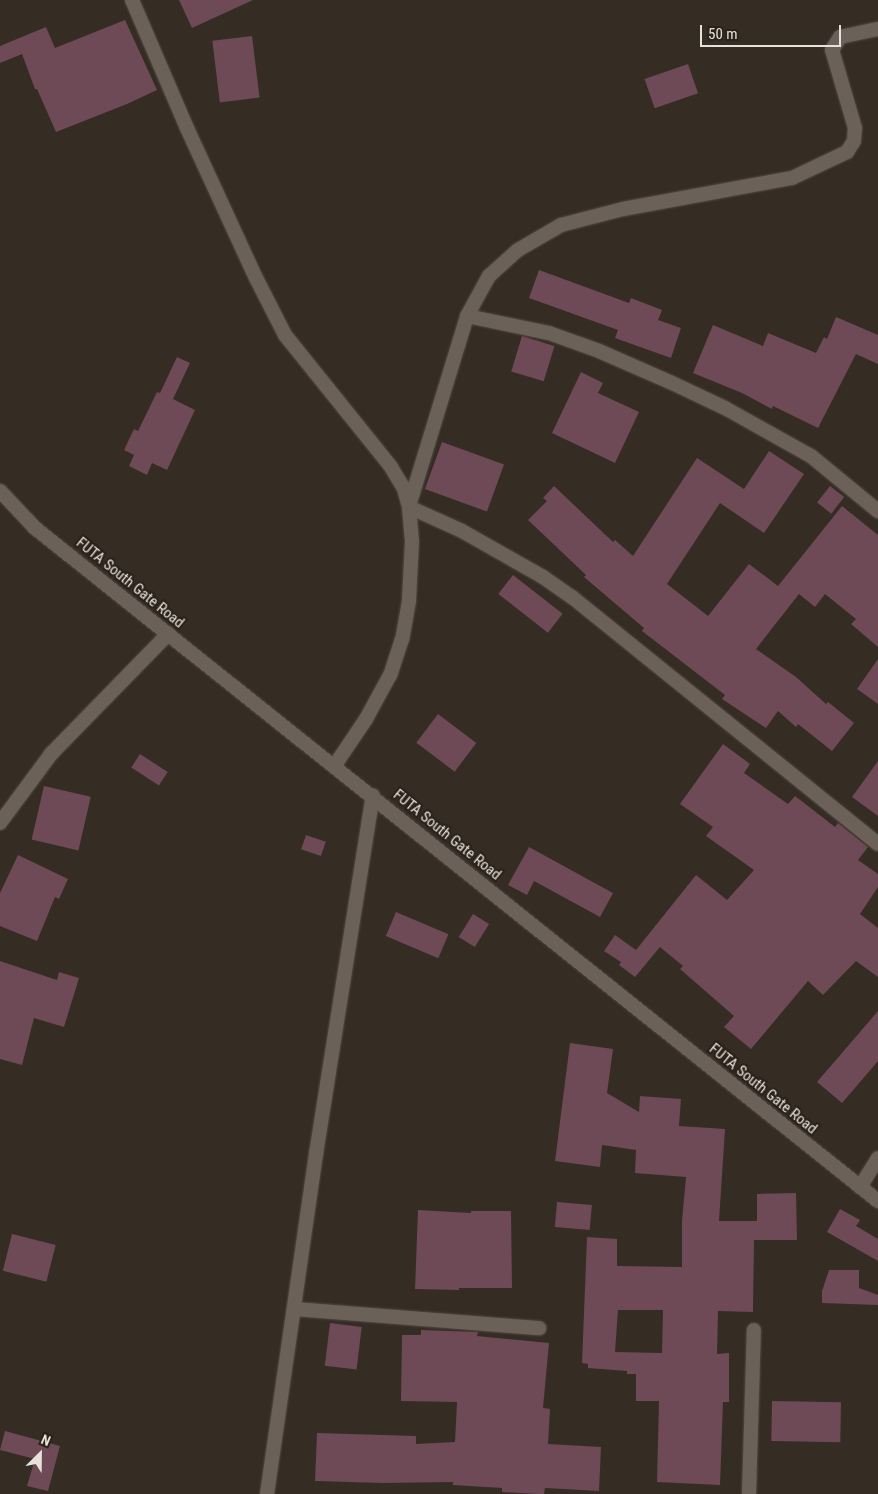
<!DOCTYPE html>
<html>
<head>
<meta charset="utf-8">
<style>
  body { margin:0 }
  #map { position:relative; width:878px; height:1494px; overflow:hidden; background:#352c24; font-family:"Roboto Condensed",sans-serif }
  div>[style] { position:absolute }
  .building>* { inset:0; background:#6e4956; transform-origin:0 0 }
  .roads { filter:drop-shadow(0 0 1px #514943) drop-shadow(0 0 1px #514943) }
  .minor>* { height:14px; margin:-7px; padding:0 7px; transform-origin:7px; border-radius:7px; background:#6c6158 }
  .secondary>* { height:14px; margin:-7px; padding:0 7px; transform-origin:7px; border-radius:7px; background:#6c6158 }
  span { translate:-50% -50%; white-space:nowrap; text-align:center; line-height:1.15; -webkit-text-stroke:4.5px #2b221a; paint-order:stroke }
  .street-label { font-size:15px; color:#e7e1dc }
  .north { position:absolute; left:15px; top:1429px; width:50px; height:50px; -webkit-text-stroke:4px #2b221a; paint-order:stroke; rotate:23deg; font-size:14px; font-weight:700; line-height:20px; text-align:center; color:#e7e1dc }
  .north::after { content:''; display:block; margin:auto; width:18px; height:22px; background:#e7e1dc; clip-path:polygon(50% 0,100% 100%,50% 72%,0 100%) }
  .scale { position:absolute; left:700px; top:25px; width:141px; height:22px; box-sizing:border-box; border:2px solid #e7e1dc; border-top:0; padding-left:6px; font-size:15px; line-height:18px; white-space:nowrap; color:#e7e1dc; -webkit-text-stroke:4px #2b221a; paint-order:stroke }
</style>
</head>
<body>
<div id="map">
  <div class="building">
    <i style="clip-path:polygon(179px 0,253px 0,192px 28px)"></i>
    <i style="clip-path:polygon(125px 20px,157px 90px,127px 104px,56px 132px,37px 89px,35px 89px,22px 54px,0 63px,0 46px,46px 27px,55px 48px)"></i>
    <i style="left:252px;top:36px;width:62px;height:40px;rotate:83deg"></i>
    <i style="left:688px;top:64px;width:31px;height:46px;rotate:71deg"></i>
    <i style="clip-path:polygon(539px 270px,629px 303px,631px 298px,662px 310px,658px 320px,681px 328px,671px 358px,615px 338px,618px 330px,529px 298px)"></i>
    <i style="clip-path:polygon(836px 317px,878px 335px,878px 364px,856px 354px,818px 428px,773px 406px,772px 409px,742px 393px,693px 373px,713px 325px,763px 346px,768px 333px,816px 353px,824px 337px,827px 339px)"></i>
    <i style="left:522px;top:336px;width:34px;height:37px;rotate:17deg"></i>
    <i style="clip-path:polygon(177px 357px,190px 363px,173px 399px,195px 410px,167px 470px,152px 463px,147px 475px,129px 466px,134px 455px,124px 450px,134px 429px,138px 431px,157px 392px,160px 393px)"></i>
    <i style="clip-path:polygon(581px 372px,603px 383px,598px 393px,639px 412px,615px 463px,552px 433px)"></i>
    <i style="left:442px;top:442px;width:66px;height:50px;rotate:20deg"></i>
    <i style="clip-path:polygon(769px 451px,804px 474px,764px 533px,720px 503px,667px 584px,708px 616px,749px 564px,778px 586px,842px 506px,878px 535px,878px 647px,851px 624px,856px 619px,825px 594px,815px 607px,799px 594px,756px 649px,796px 677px,826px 704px,828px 702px,854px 723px,832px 751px,798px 724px,796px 727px,778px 711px,766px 728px,722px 699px,725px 695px,642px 631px,644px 628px,584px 577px,586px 575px,528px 520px,547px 501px,543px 498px,554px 486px,613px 542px,615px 540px,633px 556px,697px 458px,744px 489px)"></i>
    <i style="left:830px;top:486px;width:18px;height:21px;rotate:38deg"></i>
    <i style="left:513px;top:575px;width:63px;height:24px;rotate:38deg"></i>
    <i style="clip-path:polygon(878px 659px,878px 704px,857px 689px)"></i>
    <i style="left:438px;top:714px;width:48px;height:36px;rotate:37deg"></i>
    <i style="clip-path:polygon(723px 744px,750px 764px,744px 773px,788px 804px,795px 796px,835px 827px,838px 823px,868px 847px,858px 860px,878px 874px,878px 887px,860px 914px,878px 928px,878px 977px,856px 961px,823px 995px,808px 981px,751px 1049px,724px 1027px,734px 1016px,680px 969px,683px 966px,660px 947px,635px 977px,619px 965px,621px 962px,604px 951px,615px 935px,636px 950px,696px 875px,727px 900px,754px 870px,706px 836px,713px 827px,680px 804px)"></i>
    <i style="left:140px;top:754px;width:33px;height:16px;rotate:33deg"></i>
    <i style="clip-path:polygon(878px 761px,878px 816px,852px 797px)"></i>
    <i style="left:44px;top:786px;width:48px;height:55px;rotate:13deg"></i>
    <i style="left:306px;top:835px;width:21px;height:15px;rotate:19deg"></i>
    <i style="clip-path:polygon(529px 847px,613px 893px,600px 917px,534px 881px,527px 895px,508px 885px)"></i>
    <i style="clip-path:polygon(18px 855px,68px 879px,59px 899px,55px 897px,37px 941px,0 926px,0 893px)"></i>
    <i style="left:396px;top:912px;width:57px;height:26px;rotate:23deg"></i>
    <i style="left:473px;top:914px;width:19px;height:27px;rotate:32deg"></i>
    <i style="clip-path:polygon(0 961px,57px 980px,59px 972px,79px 978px,64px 1027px,34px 1018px,22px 1065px,0 1059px)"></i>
    <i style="clip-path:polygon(878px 1011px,878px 1061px,842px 1103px,817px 1082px)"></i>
    <i style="clip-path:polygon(evenodd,570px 1043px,613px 1049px,607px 1093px,639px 1112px,640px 1096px,681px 1099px,679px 1126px,725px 1129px,719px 1221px,757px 1221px,757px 1194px,796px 1193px,797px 1240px,754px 1240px,753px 1312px,718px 1311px,717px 1354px,729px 1353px,729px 1402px,723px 1402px,720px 1485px,657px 1482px,659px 1401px,636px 1401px,636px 1374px,627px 1374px,627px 1371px,588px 1368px,588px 1364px,582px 1363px,587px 1237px,617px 1239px,617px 1266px,682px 1267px,682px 1221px,686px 1177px,635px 1173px,636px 1150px,602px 1145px,600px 1167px,555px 1161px,570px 1043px,618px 1310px,663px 1310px,662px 1353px,615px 1352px,618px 1310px)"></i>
    <i style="left:557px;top:1202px;width:35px;height:25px;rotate:5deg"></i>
    <i style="clip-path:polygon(840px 1209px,860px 1220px,856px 1226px,878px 1239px,878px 1261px,827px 1232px)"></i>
    <i style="clip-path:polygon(418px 1210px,471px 1213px,471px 1211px,511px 1211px,512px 1288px,459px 1288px,459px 1290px,415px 1289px)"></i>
    <i style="left:12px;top:1234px;width:45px;height:38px;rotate:14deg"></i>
    <i style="clip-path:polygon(829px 1270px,859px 1270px,859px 1288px,878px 1295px,878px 1305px,822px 1303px,822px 1291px)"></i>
    <i style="left:330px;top:1323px;width:32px;height:43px;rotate:7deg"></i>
    <i style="clip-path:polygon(421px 1330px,478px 1332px,477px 1336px,549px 1343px,543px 1408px,550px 1409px,548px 1444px,601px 1447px,599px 1491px,545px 1488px,544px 1494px,538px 1494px,502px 1492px,502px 1488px,453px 1485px,453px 1482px,383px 1483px,315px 1481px,317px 1433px,416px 1436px,416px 1444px,455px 1442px,457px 1402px,401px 1401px,402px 1335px,421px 1335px)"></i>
    <i style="left:772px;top:1401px;width:69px;height:40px;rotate:1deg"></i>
    <i style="clip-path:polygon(5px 1431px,60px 1446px,48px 1491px,27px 1486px,35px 1459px,0 1450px)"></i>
  </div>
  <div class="roads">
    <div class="minor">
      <i style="left:132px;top:0;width:137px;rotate:66.8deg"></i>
      <i style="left:186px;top:126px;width:167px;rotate:65.3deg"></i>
      <i style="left:256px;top:278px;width:64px;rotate:63deg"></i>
      <i style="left:285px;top:335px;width:169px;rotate:51.2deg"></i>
      <i style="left:391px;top:467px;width:26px;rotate:59deg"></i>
      <i style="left:404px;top:489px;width:19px;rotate:74deg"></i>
      <i style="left:409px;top:507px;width:34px;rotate:85deg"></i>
      <i style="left:412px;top:541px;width:60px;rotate:92.9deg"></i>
      <i style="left:409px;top:601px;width:39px;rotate:100deg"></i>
      <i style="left:402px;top:639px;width:38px;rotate:108deg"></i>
      <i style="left:390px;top:675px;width:50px;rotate:118.6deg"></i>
      <i style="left:366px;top:719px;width:55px;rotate:124deg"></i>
      <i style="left:467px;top:316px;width:84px;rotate:11.7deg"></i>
      <i style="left:549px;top:333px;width:53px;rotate:19.8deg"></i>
      <i style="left:599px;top:351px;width:77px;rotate:23.6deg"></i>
      <i style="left:670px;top:382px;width:61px;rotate:25.3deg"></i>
      <i style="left:725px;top:408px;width:98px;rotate:29.2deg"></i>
      <i style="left:811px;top:456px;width:87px;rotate:39.4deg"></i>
      <i style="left:409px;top:506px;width:199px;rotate:-73deg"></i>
      <i style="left:467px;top:316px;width:46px;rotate:-61.2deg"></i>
      <i style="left:489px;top:276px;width:39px;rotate:-42deg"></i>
      <i style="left:518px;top:250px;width:50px;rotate:-30.2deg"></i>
      <i style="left:561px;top:225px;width:64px;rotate:-14.5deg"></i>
      <i style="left:623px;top:209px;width:172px;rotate:-10.4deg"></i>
      <i style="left:792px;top:178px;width:61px;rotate:-25.3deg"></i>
      <i style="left:847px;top:152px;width:13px;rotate:-58deg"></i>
      <i style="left:854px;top:141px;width:13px;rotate:-86deg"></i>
      <i style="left:855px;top:128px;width:81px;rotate:-106.4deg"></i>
      <i style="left:832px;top:50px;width:15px;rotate:-58deg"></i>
      <i style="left:840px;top:37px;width:39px;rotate:-12deg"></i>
      <i style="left:409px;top:507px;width:58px;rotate:24.4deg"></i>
      <i style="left:462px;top:531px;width:93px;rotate:29.6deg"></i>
      <i style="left:543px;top:577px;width:35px;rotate:35deg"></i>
      <i style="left:572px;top:597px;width:393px;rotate:38.9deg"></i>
      <i style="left:0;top:823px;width:86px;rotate:-53.5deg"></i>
      <i style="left:51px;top:754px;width:168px;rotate:-45.7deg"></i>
      <i style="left:860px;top:1187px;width:34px;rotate:-58deg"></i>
      <i style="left:295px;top:1309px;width:245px;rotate:4.5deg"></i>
      <i style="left:267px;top:1494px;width:344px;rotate:-81.8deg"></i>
      <i style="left:316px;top:1154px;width:363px;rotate:-81deg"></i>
      <i style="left:749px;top:1494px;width:164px;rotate:-88.3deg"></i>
    </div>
    <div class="secondary">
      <i style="left:0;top:491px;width:51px;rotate:46.6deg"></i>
      <i style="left:35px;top:528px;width:1079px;rotate:38.6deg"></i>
    </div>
  </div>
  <div class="street-label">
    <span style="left:130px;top:583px;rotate:39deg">FUTA South Gate Road</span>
    <span style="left:447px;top:835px;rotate:39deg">FUTA South Gate Road</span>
    <span style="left:763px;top:1089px;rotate:39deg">FUTA South Gate Road</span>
  </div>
  <div class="north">N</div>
  <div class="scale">50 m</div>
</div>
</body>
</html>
